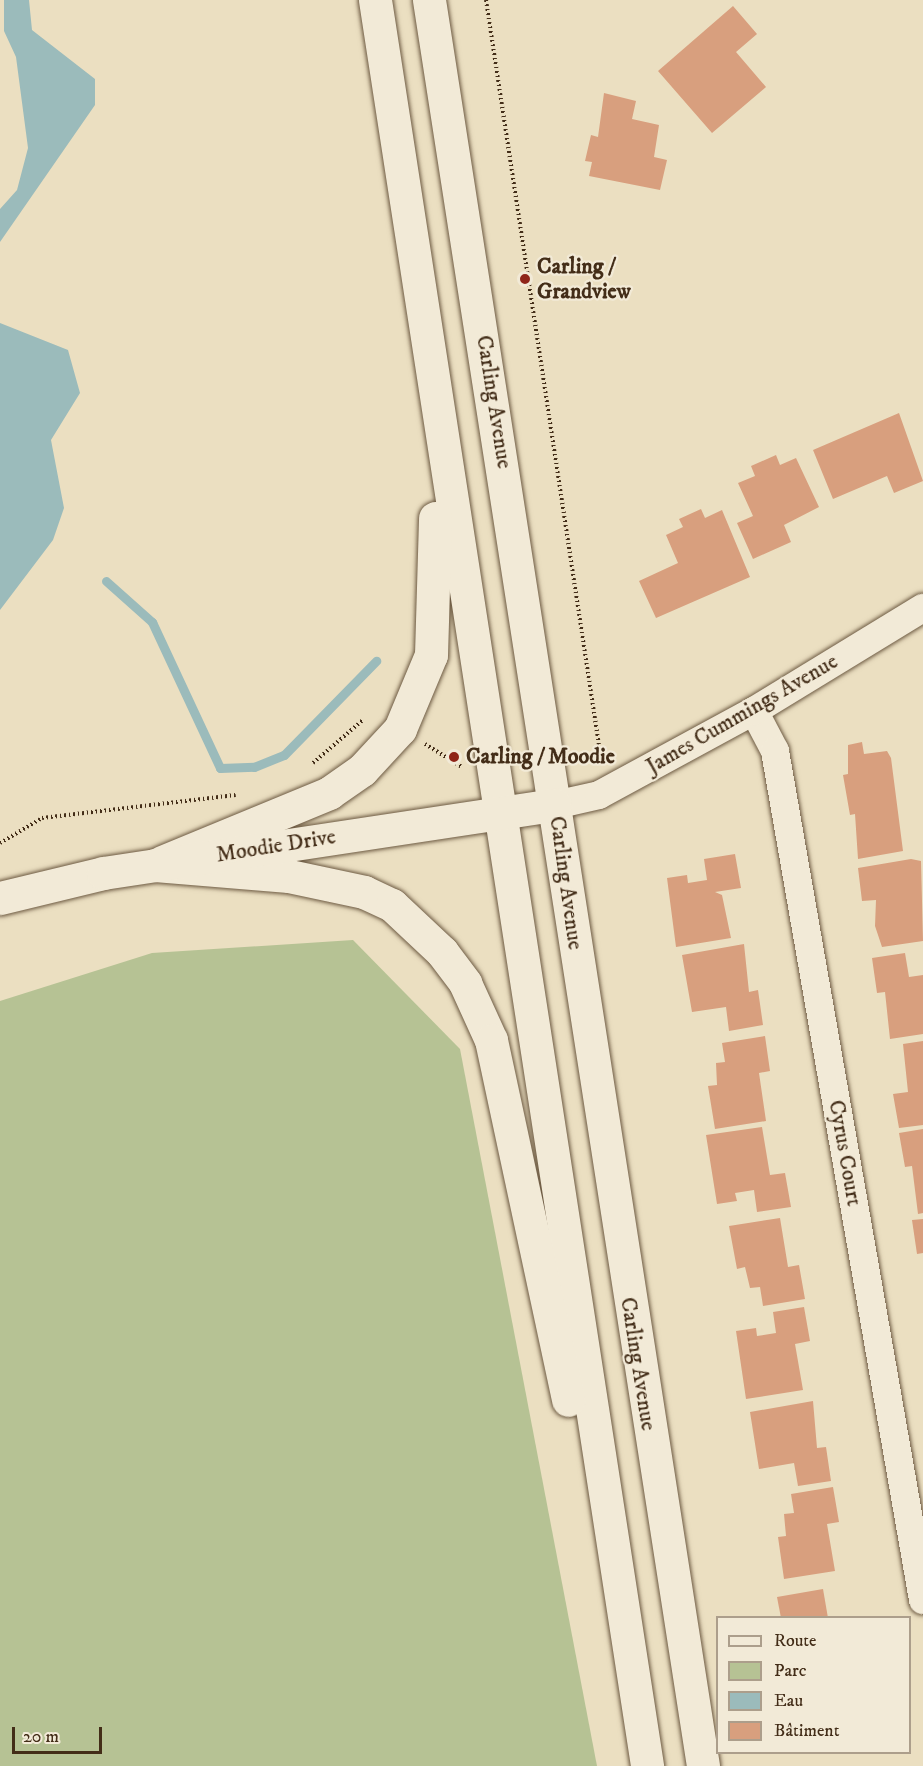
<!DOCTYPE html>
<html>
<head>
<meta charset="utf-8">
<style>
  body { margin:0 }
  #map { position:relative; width:923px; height:1766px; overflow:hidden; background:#ebdfc1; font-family:"IM FELL DW Pica",serif }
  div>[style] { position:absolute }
  .green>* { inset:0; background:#b6c294 }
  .water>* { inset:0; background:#9bbbbb }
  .stream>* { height:9px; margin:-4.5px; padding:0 4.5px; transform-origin:4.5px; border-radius:4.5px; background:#9bbbbb }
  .building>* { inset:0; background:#d89f7e }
  .path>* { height:4px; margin-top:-2px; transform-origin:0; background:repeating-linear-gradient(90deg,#432d18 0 1.5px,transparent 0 4.5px) }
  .roads { filter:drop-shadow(0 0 2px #6d5a42) drop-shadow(0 0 2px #6d5a42) }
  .street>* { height:28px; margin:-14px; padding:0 14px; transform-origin:14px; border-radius:14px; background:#f2ead7 }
  .secondary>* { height:33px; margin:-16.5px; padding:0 16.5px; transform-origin:16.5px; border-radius:16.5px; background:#f2ead7 }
  .dots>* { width:16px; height:16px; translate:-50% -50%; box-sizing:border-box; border:3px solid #f2ead7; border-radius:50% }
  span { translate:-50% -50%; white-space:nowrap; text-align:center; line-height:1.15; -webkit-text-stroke:4.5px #f2ead7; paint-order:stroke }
  .poi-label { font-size:22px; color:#432d18; font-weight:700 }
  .left { translate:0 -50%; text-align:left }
  .street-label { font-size:22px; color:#432d18 }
  .legend { position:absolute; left:716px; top:1616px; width:195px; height:138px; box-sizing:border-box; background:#f2ead7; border:2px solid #ac9e8b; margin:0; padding:8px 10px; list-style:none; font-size:18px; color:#432d18 }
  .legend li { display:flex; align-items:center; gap:12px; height:30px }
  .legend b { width:30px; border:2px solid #ac9e8b }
  .scale { position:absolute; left:12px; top:1727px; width:90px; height:27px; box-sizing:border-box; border:3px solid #432d18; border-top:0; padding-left:8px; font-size:18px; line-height:21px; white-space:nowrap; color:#432d18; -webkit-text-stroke:4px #f2ead7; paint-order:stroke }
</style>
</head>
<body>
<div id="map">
  <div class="green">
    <i style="clip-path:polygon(353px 940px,460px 1049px,597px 1766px,0 1766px,0 1001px,152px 953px)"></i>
  </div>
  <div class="water">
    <i style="clip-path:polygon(4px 0,29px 0,32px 30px,95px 79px,95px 105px,0 242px,0 209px,17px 190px,28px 148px,16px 57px,4px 31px)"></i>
    <i style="clip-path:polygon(0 323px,68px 350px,80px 393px,51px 440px,64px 508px,53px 540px,0 610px)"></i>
  </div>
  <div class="stream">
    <i style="left:106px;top:581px;width:62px;rotate:41.7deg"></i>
    <i style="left:152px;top:622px;width:161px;rotate:65deg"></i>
    <i style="left:220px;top:768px;width:34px;rotate:-2deg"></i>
    <i style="left:254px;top:767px;width:32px;rotate:-22deg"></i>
    <i style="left:284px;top:755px;width:132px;rotate:-45.6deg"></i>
  </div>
  <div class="building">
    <i style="clip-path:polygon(733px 6px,757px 34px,736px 52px,766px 87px,712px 133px,658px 71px)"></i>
    <i style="clip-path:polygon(604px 93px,636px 101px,632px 119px,659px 125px,654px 157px,667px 160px,660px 190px,589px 176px,592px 162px,585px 161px,591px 135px,598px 137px)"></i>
    <i style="clip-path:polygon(899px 413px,923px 481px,894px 493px,887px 476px,833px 499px,813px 450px)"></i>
    <i style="clip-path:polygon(776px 455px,780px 465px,796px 458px,819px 507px,784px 525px,791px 542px,753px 559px,737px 523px,753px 516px,738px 483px,755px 476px,751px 466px)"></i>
    <i style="clip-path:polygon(701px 509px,705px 518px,722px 510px,750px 577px,656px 618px,639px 581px,678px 563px,666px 535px,683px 527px,679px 519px)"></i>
    <i style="clip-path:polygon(862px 742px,864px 754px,887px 751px,891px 758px,903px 851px,858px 859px,855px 814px,850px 815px,843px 775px,848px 774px,848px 745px)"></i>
    <i style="clip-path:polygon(735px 854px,741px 888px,715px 892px,722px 895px,731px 938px,676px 947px,667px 878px,687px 875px,688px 883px,707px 880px,704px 859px)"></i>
    <i style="clip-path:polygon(911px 859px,921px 861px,923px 941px,882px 947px,875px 926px,876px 900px,862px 901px,858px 868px)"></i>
    <i style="clip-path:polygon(744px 944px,749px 992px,758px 990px,763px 1025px,729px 1031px,726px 1007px,692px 1012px,682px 955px)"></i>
    <i style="clip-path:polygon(905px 953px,909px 977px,923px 975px,923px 1034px,890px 1039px,885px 992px,877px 993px,872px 958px)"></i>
    <i style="clip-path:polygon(765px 1036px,770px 1071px,759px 1073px,766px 1121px,715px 1129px,708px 1086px,717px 1085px,716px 1063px,725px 1062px,722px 1043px)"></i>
    <i style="clip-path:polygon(923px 1041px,923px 1125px,899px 1128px,893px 1094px,908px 1092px,903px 1044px)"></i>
    <i style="clip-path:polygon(762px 1127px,770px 1175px,785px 1173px,791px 1207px,757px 1212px,754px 1190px,735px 1193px,737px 1201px,717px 1204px,706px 1135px)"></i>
    <i style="clip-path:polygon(923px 1129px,923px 1213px,918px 1214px,912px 1166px,905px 1167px,899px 1133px)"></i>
    <i style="clip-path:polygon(780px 1218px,788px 1267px,799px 1265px,805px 1299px,763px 1306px,760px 1287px,750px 1288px,745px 1267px,737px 1269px,729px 1226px)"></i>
    <i style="clip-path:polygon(923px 1219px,923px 1253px,917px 1254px,912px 1220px)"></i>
    <i style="clip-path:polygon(804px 1307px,810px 1341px,795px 1344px,803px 1390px,746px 1399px,736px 1331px,756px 1328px,757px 1336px,776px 1333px,773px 1312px)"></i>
    <i style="clip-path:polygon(813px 1401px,817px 1448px,826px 1447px,831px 1481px,798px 1486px,794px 1463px,759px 1469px,750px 1412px)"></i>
    <i style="clip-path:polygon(833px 1487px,839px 1522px,827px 1524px,835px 1571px,784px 1579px,778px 1537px,786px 1536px,784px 1514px,794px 1513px,791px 1494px)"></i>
    <i style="clip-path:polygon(823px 1589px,828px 1618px,781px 1618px,777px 1597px)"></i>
  </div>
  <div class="path">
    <i style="left:486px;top:0;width:768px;rotate:81.38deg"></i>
    <i style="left:425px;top:744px;width:44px;rotate:31.9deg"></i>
    <i style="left:313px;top:763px;width:67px;rotate:-40.8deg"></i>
    <i style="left:0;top:843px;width:49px;rotate:-30.8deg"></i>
    <i style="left:42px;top:818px;width:195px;rotate:-6.8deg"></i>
  </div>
  <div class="roads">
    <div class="street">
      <i style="left:754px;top:711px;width:45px;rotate:62.3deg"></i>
      <i style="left:775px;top:751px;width:862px;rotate:80.11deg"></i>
      <i style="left:555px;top:805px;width:45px;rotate:-12.8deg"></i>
      <i style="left:599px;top:795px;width:176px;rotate:-28.5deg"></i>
      <i style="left:754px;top:711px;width:198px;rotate:-31.4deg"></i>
    </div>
    <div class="secondary">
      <i style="left:375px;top:0;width:1787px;rotate:81.24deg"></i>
      <i style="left:429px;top:0;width:1787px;rotate:81.18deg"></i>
      <i style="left:162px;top:862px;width:181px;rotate:-22.4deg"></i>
      <i style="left:329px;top:793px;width:40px;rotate:-34.9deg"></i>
      <i style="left:362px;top:770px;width:56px;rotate:-47.2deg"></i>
      <i style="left:400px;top:729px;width:80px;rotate:-67.3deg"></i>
      <i style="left:431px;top:655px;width:137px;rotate:-88.3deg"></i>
      <i style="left:155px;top:865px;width:134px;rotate:4.7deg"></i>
      <i style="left:289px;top:876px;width:77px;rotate:12deg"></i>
      <i style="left:364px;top:892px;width:31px;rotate:25deg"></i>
      <i style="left:392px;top:905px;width:69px;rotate:43.2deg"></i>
      <i style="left:442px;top:952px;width:39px;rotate:53deg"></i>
      <i style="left:465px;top:983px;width:63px;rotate:65.5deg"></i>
      <i style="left:491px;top:1040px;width:368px;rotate:77.9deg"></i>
      <i style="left:0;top:898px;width:106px;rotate:-13.6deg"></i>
      <i style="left:103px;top:873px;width:457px;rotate:-8.6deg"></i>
    </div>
  </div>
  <div class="dots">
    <i style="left:525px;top:279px;background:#8f2418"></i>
    <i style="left:454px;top:757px;background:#8f2418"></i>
  </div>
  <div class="poi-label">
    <span class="left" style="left:537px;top:279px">Carling /<br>Grandview</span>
    <span class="left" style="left:466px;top:757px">Carling / Moodie</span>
  </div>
  <div class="street-label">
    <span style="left:494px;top:402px;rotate:81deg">Carling Avenue</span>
    <span style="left:742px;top:714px;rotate:-30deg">James Cummings Avenue</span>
    <span style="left:276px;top:846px;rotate:-9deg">Moodie Drive</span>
    <span style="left:566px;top:883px;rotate:82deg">Carling Avenue</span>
    <span style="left:845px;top:1153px;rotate:80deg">Cyrus Court</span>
    <span style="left:638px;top:1364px;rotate:81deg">Carling Avenue</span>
  </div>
  <ul class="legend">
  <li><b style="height:8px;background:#f2ead7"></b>Route</li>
  <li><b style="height:16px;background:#b6c294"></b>Parc</li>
  <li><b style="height:16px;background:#9bbbbb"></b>Eau</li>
  <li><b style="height:16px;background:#d89f7e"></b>Bâtiment</li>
  </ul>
  <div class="scale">20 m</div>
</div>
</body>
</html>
